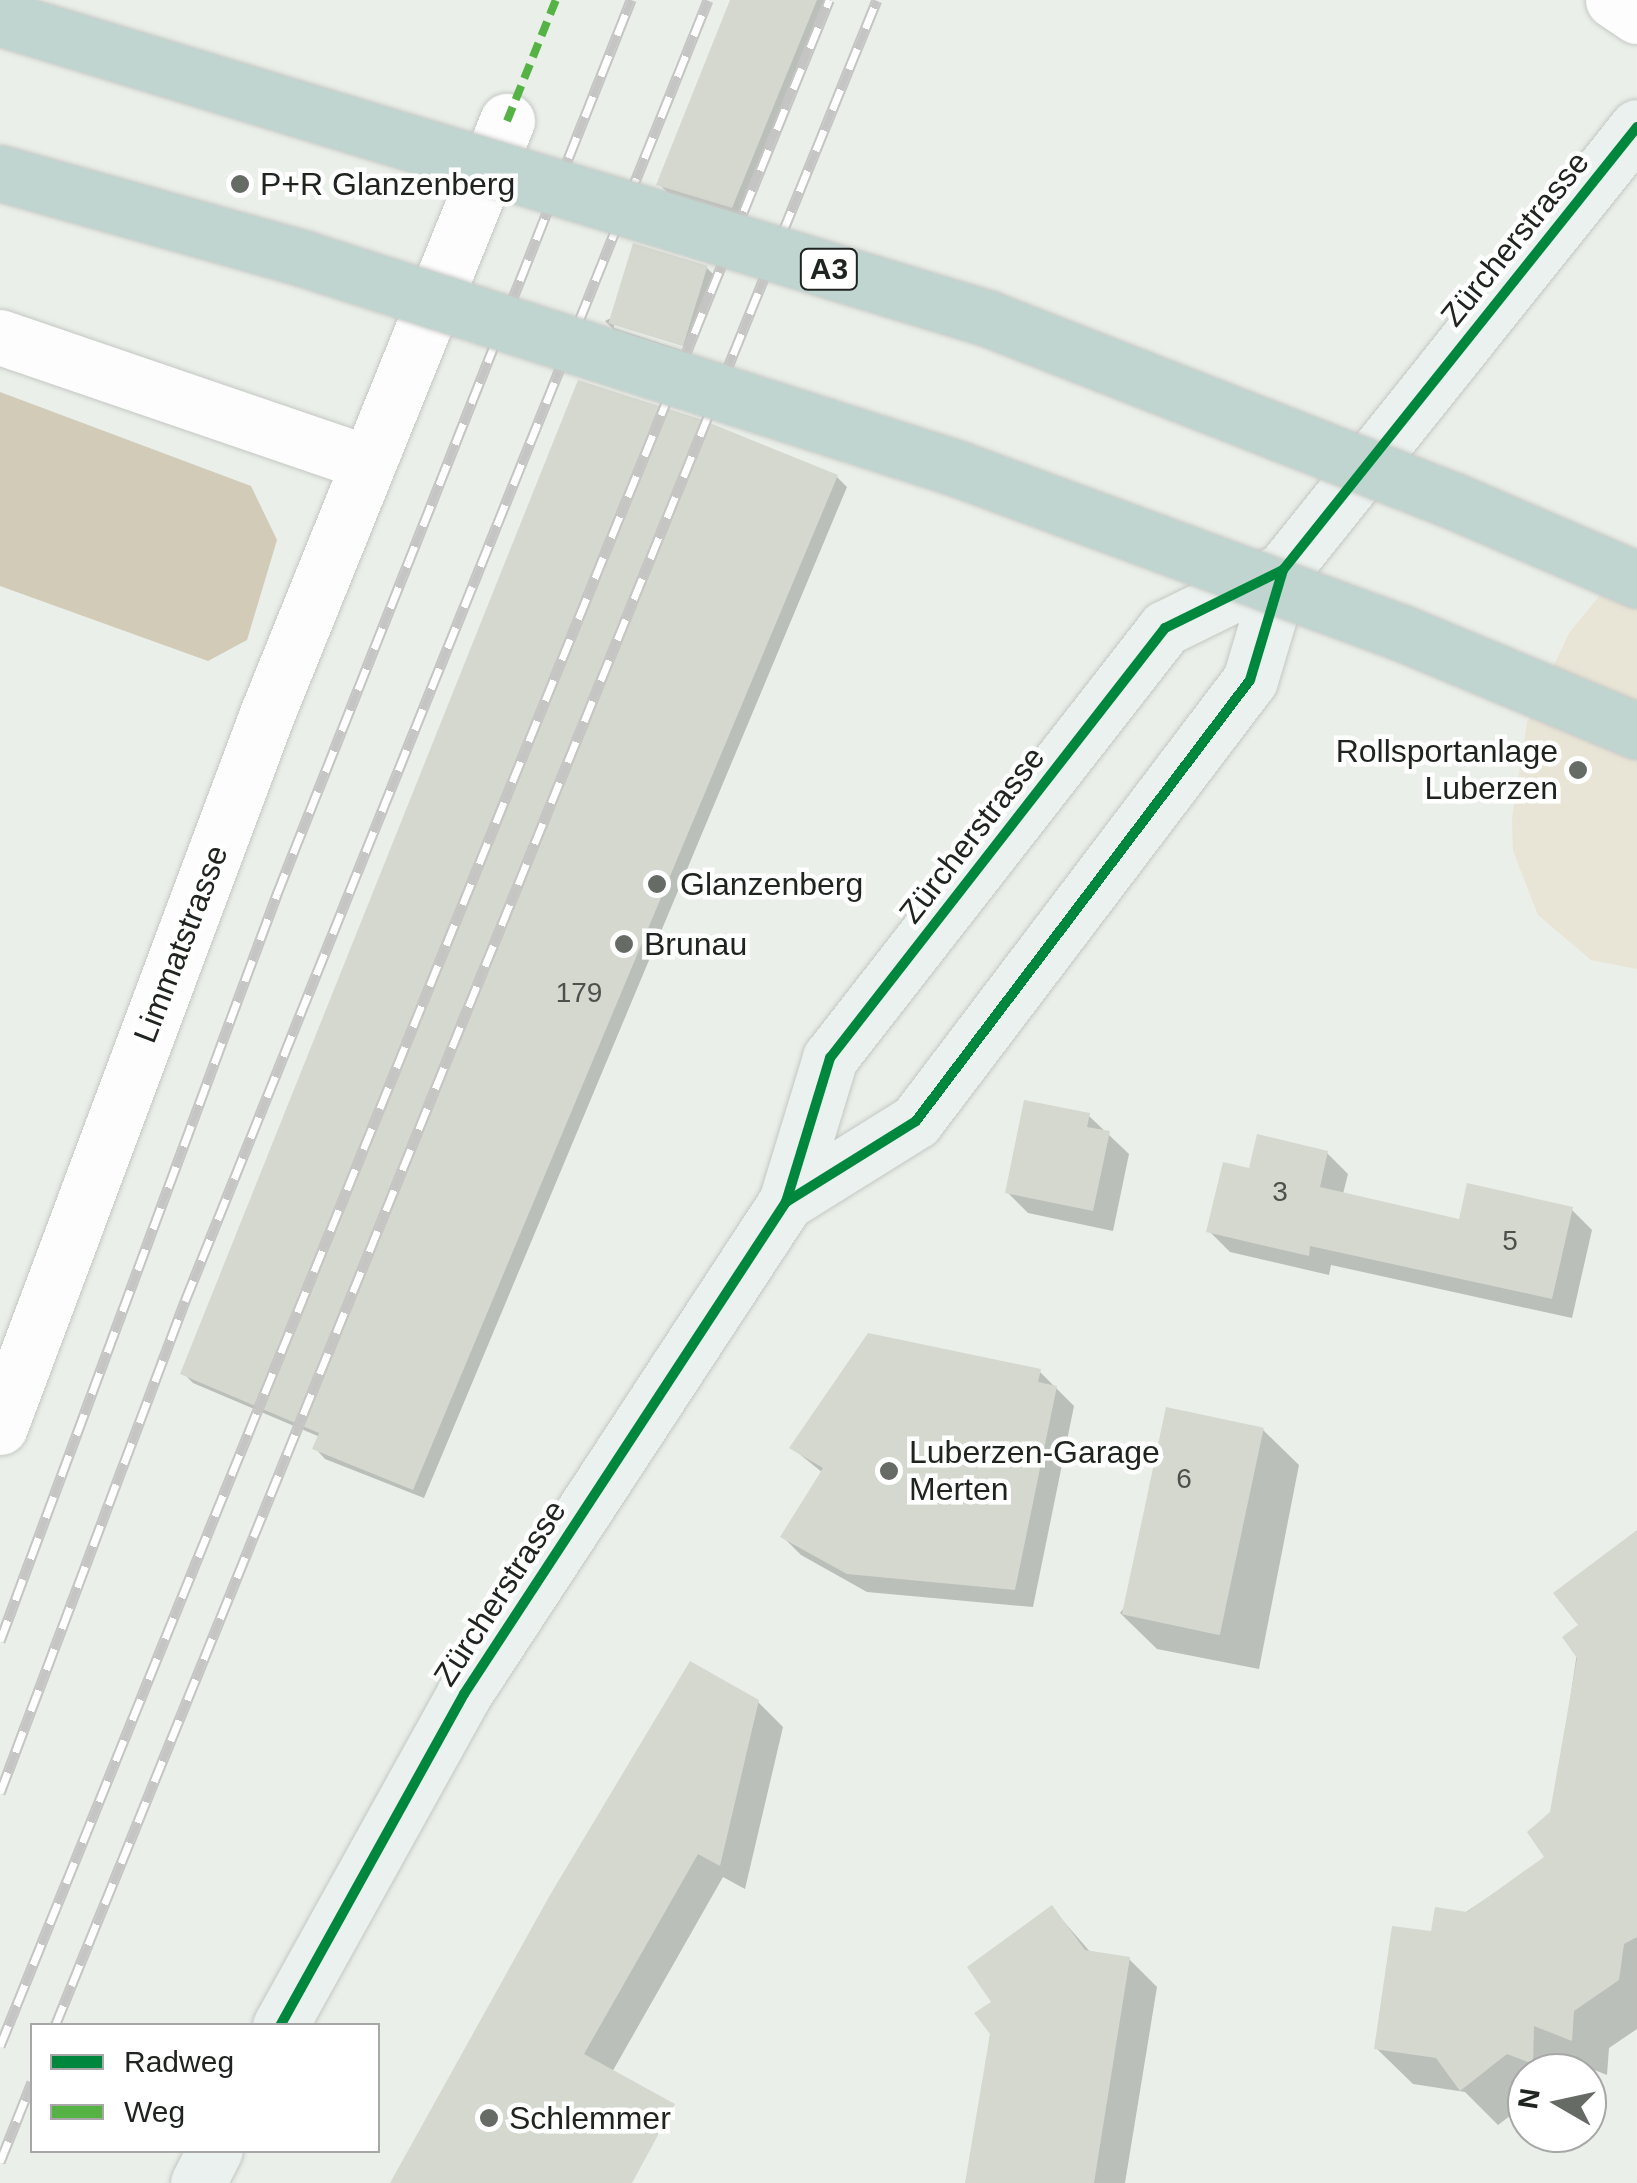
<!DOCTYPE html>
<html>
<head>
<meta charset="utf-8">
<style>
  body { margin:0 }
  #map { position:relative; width:1637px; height:2183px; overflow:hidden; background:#eaefe9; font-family:Helvetica,sans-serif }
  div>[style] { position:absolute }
  .green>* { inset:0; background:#e9e5d6 }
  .forest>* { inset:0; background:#d1cbb8 }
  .shadow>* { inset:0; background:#0003 }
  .building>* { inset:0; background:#d5d8cf; transform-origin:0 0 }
  .roads { filter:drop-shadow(0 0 2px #c4c7c3) drop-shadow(0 0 2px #c4c7c3) }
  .minor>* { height:55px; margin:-27.5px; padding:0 27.5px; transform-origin:27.5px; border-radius:27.5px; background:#fcfdfc }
  .secondary>* { height:55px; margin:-27.5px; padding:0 27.5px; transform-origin:27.5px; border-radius:27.5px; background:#eaf1ee }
  .rail>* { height:11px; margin-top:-5.5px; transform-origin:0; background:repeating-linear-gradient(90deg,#fff 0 22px,#c5c5c4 0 44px); box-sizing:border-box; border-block:2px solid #c5c5c4 }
  .bridges { filter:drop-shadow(0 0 2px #c7c9c6) drop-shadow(0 0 2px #c7c9c6) }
  .motorway-bridge>* { height:55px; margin:-27.5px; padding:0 27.5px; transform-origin:27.5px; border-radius:27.5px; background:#c0d4d0 }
  .quiet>* { height:8px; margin-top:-4px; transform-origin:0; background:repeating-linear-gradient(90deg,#55b245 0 15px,transparent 0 23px) }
  .cycleway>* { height:10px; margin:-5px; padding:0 5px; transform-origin:5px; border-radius:5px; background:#00873e }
  .dots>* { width:28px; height:28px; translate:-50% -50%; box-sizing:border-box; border:5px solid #fff; border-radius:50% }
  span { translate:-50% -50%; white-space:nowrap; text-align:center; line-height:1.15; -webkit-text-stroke:9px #fff; paint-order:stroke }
  .number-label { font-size:28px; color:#4d514c }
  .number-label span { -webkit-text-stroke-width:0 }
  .shield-label span { padding:2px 8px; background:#fff; border:2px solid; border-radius:8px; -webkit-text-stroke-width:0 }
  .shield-label { font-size:30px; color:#202420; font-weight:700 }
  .poi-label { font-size:32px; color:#202420 }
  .left { translate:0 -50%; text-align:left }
  .right { translate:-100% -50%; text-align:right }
  .street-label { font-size:32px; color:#202420 }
  .legend { position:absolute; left:30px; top:2023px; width:350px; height:130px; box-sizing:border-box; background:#fff; border:2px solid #a6a7a6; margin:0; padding:12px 18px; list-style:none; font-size:30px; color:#202420 }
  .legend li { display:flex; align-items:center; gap:20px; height:50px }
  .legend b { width:50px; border:2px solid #a6a7a6 }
  .north { position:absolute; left:1507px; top:2053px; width:100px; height:100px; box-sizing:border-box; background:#fff; border:2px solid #a6a7a6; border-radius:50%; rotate:279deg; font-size:28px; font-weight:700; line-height:40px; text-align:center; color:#202420 }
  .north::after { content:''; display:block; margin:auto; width:35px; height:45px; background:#676b66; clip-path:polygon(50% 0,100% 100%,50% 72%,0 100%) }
</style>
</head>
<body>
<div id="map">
  <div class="green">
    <i style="clip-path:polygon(1637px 550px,1637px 969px,1591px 960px,1538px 915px,1513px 851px,1512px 818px,1527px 723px,1569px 633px)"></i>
  </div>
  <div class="forest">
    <i style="clip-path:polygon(0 392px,251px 486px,277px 540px,247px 640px,208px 661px,0 586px)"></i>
  </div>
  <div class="shadow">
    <i style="clip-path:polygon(733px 0,831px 0,742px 216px,669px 194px,659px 184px)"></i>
    <i style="clip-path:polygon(evenodd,707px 268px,717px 278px,686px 354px,615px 331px,605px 321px,707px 268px,614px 323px,689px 347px,687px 352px,614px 328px,614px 323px)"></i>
    <i style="clip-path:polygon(837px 477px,847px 487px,424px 1498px,325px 1459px,315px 1448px,320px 1437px,193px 1383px,183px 1373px)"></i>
    <i style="clip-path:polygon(1089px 1116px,1129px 1154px,1113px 1231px,1028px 1213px,1007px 1192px)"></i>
    <i style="clip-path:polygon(1327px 1153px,1348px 1174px,1343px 1194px,1461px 1222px,1572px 1210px,1592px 1230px,1572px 1318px,1331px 1265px,1329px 1275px,1230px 1252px,1209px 1231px,1251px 1171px)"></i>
    <i style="clip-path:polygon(1040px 1372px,1074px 1406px,1033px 1607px,867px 1592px,801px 1555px,783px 1537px,823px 1473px,792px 1448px)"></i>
    <i style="clip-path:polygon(1262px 1429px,1299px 1465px,1259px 1669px,1157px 1649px,1120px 1613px)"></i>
    <i style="clip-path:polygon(1637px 1534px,1637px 2029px,1609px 2048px,1607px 2075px,1569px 2060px,1569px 2073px,1527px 2073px,1527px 2103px,1498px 2125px,1465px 2092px,1413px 2084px,1376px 2048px,1433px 1934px,1547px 1858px,1581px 1625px)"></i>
    <i style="clip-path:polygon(758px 1702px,783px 1727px,745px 1889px,723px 1877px,549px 2183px,395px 2183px)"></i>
    <i style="clip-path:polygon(1052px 1908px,1092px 1954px,1129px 1959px,1157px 1987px,1125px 2183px,968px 2183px,995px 2002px)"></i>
  </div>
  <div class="building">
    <i style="clip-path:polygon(730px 0,817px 0,732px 208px,656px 185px)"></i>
    <i style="left:633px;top:243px;width:78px;height:84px;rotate:17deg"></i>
    <i style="clip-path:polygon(578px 380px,700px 419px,838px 475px,413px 1490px,312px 1449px,319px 1433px,180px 1374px)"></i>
    <i style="clip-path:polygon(1024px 1100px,1090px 1113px,1087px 1127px,1110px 1131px,1093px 1211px,1005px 1193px)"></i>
    <i style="clip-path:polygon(1257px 1134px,1328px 1151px,1320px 1187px,1459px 1219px,1467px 1183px,1573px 1207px,1552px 1299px,1310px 1246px,1309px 1256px,1206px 1232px,1223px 1162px,1249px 1168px)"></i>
    <i style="clip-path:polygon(868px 1333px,1041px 1369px,1038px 1382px,1057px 1386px,1015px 1590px,847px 1574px,780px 1537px,823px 1468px,789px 1448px)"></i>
    <i style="left:1166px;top:1407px;width:100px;height:212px;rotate:12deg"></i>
    <i style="clip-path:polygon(1637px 1530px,1637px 1937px,1624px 1944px,1619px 1980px,1574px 2011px,1572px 2041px,1534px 2026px,1533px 2064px,1507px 2054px,1460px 2091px,1436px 2058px,1374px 2049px,1392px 1926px,1431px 1931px,1435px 1907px,1467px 1912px,1544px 1857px,1527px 1832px,1550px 1812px,1577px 1658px,1562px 1637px,1578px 1625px,1553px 1593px)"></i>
    <i style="clip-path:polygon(690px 1661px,759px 1700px,720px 1866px,698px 1854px,584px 2054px,675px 2104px,632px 2183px,390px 2183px,550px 1895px)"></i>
    <i style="clip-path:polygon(1052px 1905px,1085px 1950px,1130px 1957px,1094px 2183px,965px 2183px,990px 2034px,974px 2013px,991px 2002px,967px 1967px)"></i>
  </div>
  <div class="roads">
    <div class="minor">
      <i style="left:1613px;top:0;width:29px;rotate:34deg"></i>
      <i style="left:0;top:337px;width:387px;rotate:18.9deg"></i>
      <i style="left:0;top:1427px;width:761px;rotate:-69.47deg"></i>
      <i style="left:267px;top:714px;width:640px;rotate:-67.97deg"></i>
    </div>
    <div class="secondary">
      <i style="left:786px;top:1202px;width:153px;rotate:-31.9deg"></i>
      <i style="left:916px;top:1121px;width:553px;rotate:-52.86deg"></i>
      <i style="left:1250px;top:680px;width:115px;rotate:-73.3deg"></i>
      <i style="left:1283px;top:570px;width:567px;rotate:-51.37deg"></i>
      <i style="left:280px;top:2026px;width:380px;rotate:-61deg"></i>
      <i style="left:464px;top:1694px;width:588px;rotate:-56.8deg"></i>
      <i style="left:786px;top:1202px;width:151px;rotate:-73deg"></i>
      <i style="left:830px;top:1058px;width:545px;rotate:-52.08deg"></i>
      <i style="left:1165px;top:628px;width:131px;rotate:-26.2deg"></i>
      <i style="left:198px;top:2183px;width:37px;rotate:-63deg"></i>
    </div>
  </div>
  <div class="rail">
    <i style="left:0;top:1641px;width:797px;rotate:-69.65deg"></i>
    <i style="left:277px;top:894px;width:962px;rotate:-68.4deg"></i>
    <i style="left:0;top:1793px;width:526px;rotate:-69.39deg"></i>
    <i style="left:185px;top:1301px;width:1402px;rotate:-68.1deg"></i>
    <i style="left:55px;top:2026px;width:2186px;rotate:-67.92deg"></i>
    <i style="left:0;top:2046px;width:2208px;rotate:-67.94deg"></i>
    <i style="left:0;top:2162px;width:86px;rotate:-68.2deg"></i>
  </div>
  <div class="bridges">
    <div class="motorway-bridge">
      <i style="left:0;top:18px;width:1032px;rotate:16.91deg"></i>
      <i style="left:987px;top:318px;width:502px;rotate:21.4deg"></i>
      <i style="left:1454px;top:501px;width:199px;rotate:23.3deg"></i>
      <i style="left:0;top:173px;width:317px;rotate:15.7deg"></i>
      <i style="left:305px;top:259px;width:684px;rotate:17.8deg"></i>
      <i style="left:956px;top:468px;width:476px;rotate:20.3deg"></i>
      <i style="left:1402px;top:633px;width:255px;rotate:22.6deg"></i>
    </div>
  </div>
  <div class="quiet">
    <i style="left:507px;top:121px;width:131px;rotate:-68deg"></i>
  </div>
  <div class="cycleway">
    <i style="left:786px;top:1202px;width:153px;rotate:-31.9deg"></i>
    <i style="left:916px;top:1121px;width:553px;rotate:-52.86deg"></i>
    <i style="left:1250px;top:680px;width:115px;rotate:-73.3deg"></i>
    <i style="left:1283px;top:570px;width:567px;rotate:-51.37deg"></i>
    <i style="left:280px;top:2026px;width:380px;rotate:-61deg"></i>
    <i style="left:464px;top:1694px;width:588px;rotate:-56.8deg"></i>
    <i style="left:786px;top:1202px;width:151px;rotate:-73deg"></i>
    <i style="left:830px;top:1058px;width:545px;rotate:-52.08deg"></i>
    <i style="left:1165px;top:628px;width:131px;rotate:-26.2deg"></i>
  </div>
  <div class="dots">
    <i style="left:240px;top:184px;background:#676b66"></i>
    <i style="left:1578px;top:770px;background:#676b66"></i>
    <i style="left:657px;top:884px;background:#676b66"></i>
    <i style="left:624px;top:944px;background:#676b66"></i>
    <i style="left:889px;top:1471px;background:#676b66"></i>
    <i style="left:489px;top:2118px;background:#676b66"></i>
  </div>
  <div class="number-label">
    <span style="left:579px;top:993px">179</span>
    <span style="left:1280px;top:1192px">3</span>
    <span style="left:1510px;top:1241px">5</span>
    <span style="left:1184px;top:1479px">6</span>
  </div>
  <div class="shield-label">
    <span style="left:829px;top:269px">A3</span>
  </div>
  <div class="poi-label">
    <span class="left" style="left:260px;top:184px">P+R Glanzenberg</span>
    <span class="right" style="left:1558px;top:770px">Rollsportanlage<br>Luberzen</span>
    <span class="left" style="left:680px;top:884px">Glanzenberg</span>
    <span class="left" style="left:644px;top:944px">Brunau</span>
    <span class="left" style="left:909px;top:1471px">Luberzen-Garage<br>Merten</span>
    <span class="left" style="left:509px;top:2118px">Schlemmer</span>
  </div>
  <div class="street-label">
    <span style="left:1515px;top:239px;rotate:-51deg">Zürcherstrasse</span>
    <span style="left:972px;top:835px;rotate:-52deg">Zürcherstrasse</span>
    <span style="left:181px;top:944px;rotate:-69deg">Limmatstrasse</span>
    <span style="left:500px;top:1593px;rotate:-57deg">Zürcherstrasse</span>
  </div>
  <ul class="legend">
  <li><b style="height:12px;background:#00873e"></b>Radweg</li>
  <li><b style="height:12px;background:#55b245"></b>Weg</li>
  </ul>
  <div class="north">N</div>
</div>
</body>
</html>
